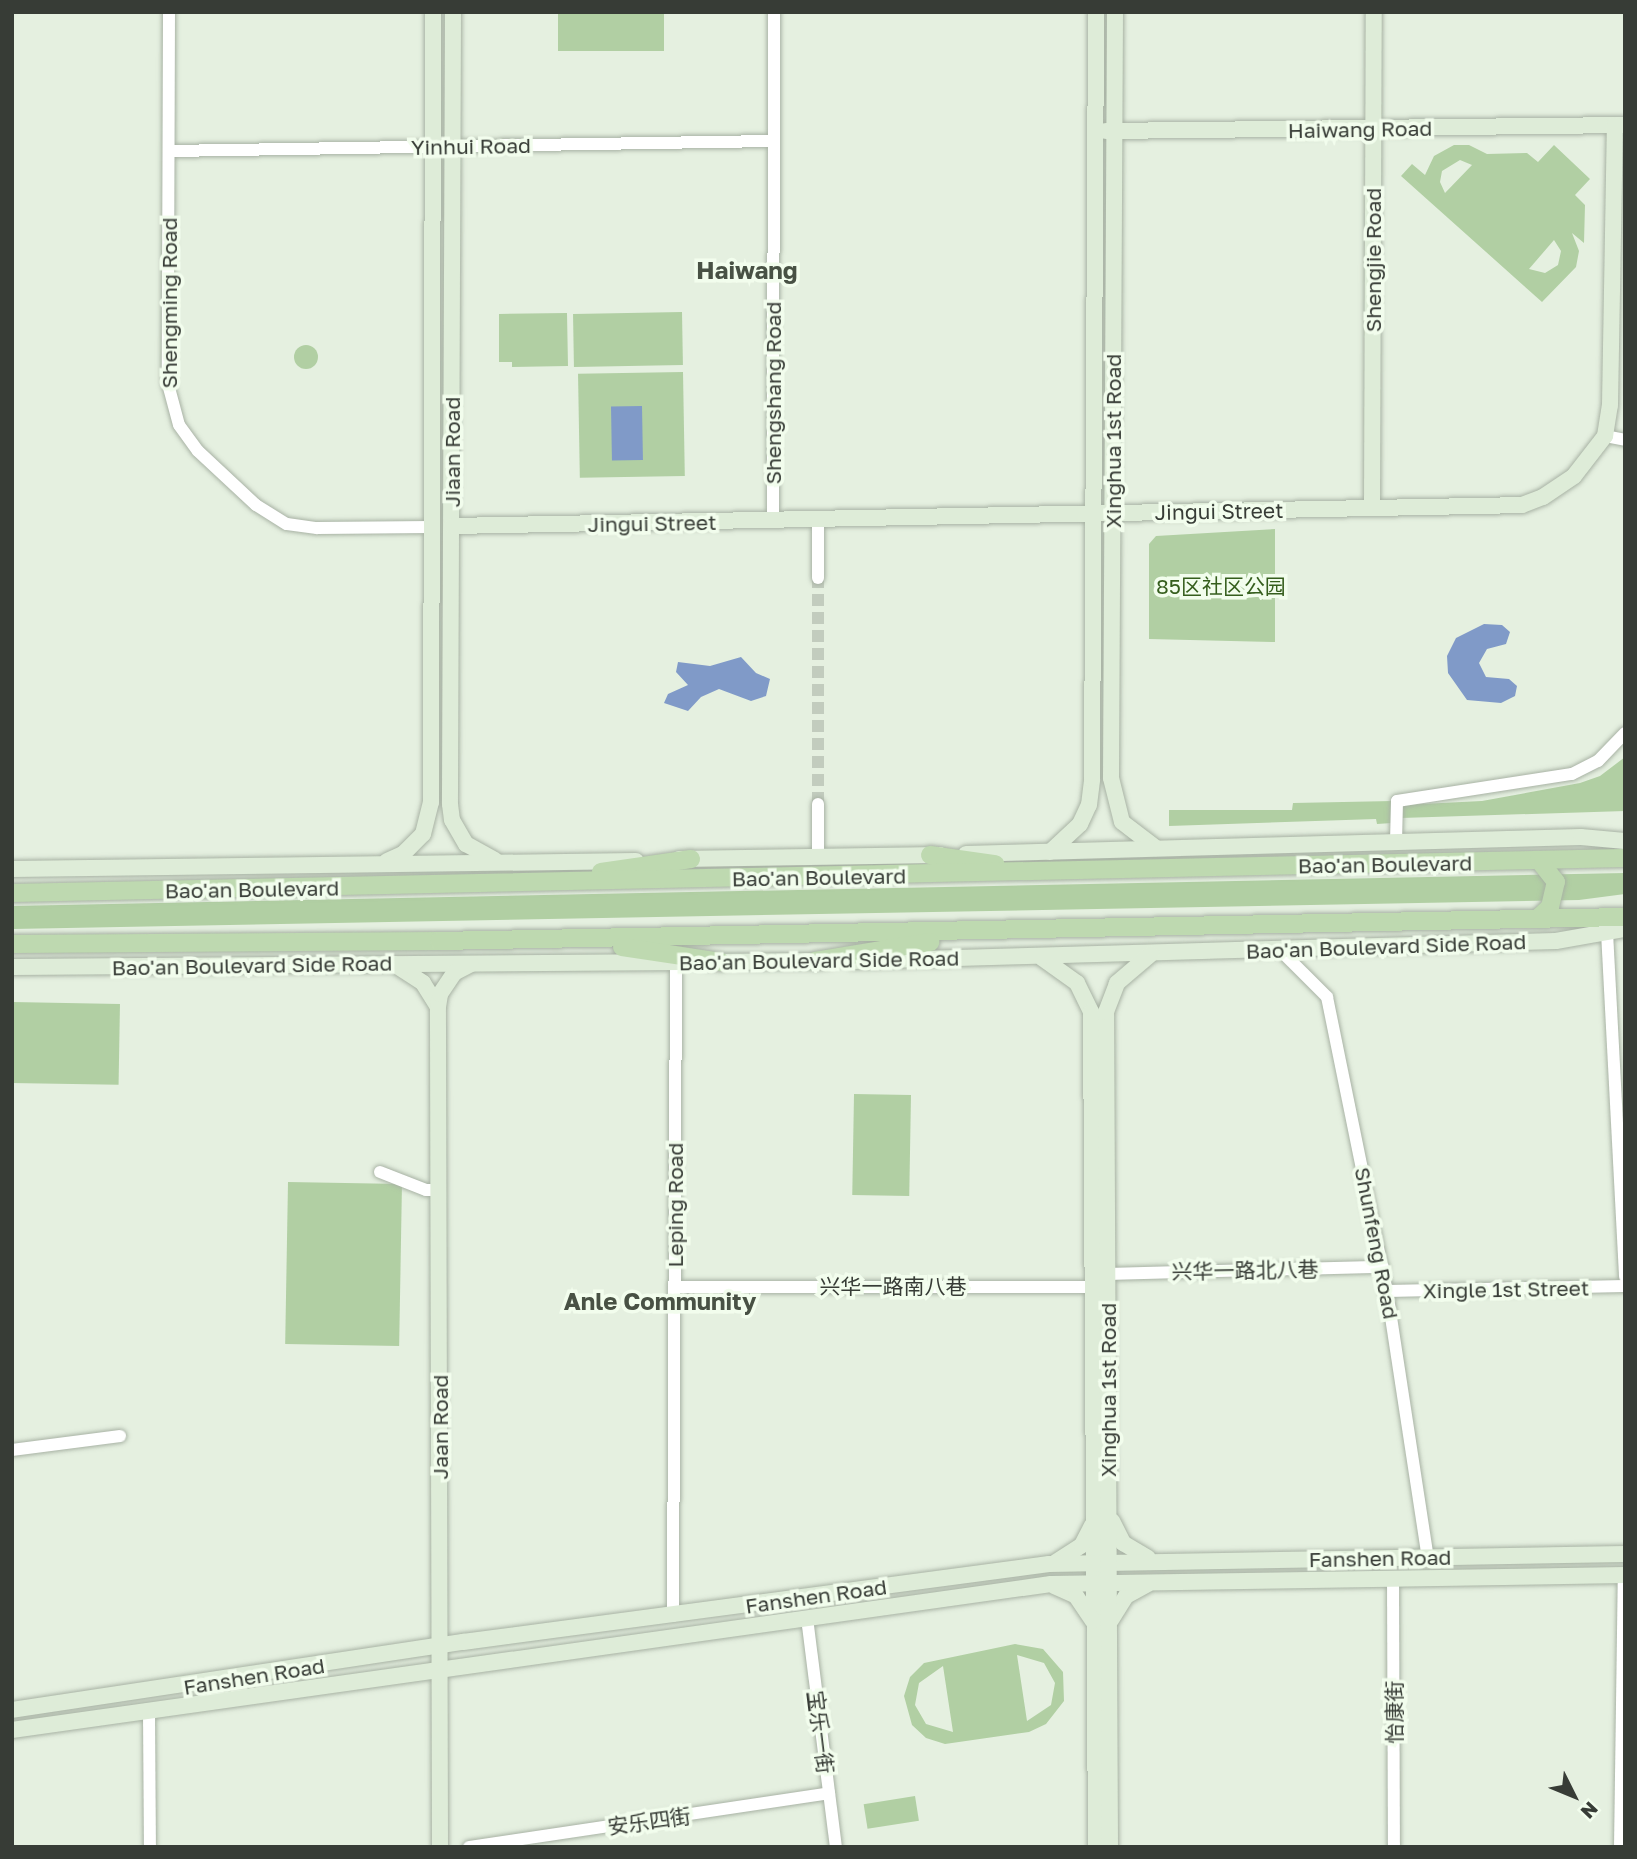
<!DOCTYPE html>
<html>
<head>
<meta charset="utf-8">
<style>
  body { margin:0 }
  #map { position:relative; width:1637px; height:1859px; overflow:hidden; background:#e5f0e0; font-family:"Golos Text","Noto Sans SC",sans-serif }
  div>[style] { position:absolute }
  .green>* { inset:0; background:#b1cfa3; transform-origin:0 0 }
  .round { border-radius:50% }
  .water>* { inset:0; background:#809ac8; transform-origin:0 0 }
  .street-tunnel>* { height:12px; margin-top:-6px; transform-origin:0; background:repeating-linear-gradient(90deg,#c2ccbe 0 12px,transparent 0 18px) }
  .roads { filter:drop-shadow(0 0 2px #a8b2a4) drop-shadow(0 0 2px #a8b2a4) }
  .street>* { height:12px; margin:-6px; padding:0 6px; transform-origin:6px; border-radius:6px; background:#fff }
  .secondary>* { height:16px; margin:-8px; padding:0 8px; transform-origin:8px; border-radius:8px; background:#deecd8 }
  .primary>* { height:18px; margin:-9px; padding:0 9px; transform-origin:9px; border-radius:9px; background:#bed9b0 }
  span { translate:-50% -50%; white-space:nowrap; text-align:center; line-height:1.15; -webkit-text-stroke:7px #f2fded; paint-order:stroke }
  .street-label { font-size:21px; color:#373c36 }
  .park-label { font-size:21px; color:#355e1d }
  .quarter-label { font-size:24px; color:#485144; font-weight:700 }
  .frame { position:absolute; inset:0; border:14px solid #373c36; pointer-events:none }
  .north { position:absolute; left:1539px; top:1761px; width:70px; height:70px; -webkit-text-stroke:5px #f2fded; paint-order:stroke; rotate:133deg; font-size:19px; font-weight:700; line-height:28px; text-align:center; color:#373c36 }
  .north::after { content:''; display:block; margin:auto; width:24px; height:32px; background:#373c36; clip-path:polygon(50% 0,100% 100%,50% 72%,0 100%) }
</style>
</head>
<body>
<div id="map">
  <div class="green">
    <i style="left:558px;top:12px;width:106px;height:39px"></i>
    <i style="clip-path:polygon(evenodd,1454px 145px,1469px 145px,1487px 154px,1527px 153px,1538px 162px,1554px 145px,1590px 179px,1575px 195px,1585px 205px,1584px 243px,1572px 233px,1579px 251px,1576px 267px,1542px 302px,1401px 176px,1412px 164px,1425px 175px,1434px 156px,1454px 145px,1460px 160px,1472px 165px,1445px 193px,1440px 182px,1442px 171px,1460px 160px,1454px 145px,1554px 240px,1561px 251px,1558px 265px,1545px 273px,1529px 269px,1554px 240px)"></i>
    <i style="left:682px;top:312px;width:53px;height:109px;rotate:89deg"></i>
    <i style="clip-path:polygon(567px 313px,568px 366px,512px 367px,512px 362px,499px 362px,499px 314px)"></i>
    <i class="round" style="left:294px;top:345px;width:24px;height:24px"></i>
    <i style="left:683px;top:372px;width:104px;height:105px;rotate:89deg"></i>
    <i style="clip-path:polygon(1275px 529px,1275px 642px,1149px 639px,1149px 544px,1156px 536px)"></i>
    <i style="clip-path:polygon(1625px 757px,1625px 811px,1401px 818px,1401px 805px,1482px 801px,1580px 783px,1600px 776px)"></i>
    <i style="clip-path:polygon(1393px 801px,1392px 823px,1377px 824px,1376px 819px,1169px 826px,1169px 810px,1292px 810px,1293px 803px)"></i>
    <i style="clip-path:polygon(1625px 873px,1625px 894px,1579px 900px,12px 929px,12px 906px)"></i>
    <i style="left:12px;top:1002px;width:108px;height:81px;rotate:1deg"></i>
    <i style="left:911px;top:1095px;width:101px;height:57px;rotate:91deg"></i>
    <i style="left:288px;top:1182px;width:114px;height:162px;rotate:1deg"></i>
    <i style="clip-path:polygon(evenodd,1015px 1644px,1043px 1649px,1063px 1672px,1064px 1701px,1046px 1724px,1029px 1732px,945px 1744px,926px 1738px,912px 1725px,904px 1696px,910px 1677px,924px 1663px,1015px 1644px,1017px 1655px,1044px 1663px,1055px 1683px,1051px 1705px,1027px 1721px,1017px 1655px,1015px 1644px,943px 1666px,953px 1732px,926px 1724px,915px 1705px,919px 1683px,943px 1666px)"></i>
    <i style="left:915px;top:1796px;width:25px;height:52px;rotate:81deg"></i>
  </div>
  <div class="water">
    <i style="left:642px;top:406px;width:54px;height:31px;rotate:89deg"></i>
    <i style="clip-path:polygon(1484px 624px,1502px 625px,1510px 632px,1506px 644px,1487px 649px,1479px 663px,1486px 677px,1509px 679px,1517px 686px,1515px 696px,1501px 703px,1467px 700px,1448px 673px,1447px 656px,1456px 638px)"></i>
    <i style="clip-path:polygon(741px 657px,756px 673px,770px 679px,766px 696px,751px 701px,719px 689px,701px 697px,688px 711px,664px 703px,668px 694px,688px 685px,676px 672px,678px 662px,710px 666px)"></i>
  </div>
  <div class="street-tunnel">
    <i style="left:818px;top:804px;width:226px;rotate:-90deg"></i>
  </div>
  <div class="roads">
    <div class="street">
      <i style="left:169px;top:12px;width:372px;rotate:90.2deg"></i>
      <i style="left:168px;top:384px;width:42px;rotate:75deg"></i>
      <i style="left:179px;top:425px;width:32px;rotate:54deg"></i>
      <i style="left:198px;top:451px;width:79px;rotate:43deg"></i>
      <i style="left:256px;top:505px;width:36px;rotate:32deg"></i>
      <i style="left:287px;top:524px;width:30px;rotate:8deg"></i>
      <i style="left:317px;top:528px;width:114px;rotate:-0.5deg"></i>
      <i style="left:169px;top:151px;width:605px;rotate:-0.95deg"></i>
      <i style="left:1605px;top:436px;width:20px;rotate:11deg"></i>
      <i style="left:818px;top:521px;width:57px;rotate:90deg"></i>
      <i style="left:773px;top:522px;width:510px;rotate:-89.89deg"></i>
      <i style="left:818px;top:804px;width:52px;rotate:90deg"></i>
      <i style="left:1396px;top:842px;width:41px;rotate:-88.6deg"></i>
      <i style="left:1397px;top:801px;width:177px;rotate:-8.8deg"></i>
      <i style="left:1572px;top:774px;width:29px;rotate:-27deg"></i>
      <i style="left:1598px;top:761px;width:39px;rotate:-46deg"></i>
      <i style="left:1607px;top:932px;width:345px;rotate:87deg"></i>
      <i style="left:1279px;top:949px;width:68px;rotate:45deg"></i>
      <i style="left:1327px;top:997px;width:300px;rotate:78.5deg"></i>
      <i style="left:1387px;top:1291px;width:270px;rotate:81.3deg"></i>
      <i style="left:380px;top:1172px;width:49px;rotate:21.4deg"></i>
      <i style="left:426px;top:1190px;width:14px"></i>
      <i style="left:675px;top:1287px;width:418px"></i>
      <i style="left:1093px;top:1287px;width:19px;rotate:-43deg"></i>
      <i style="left:1107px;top:1274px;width:276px;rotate:-1.5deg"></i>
      <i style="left:1387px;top:1291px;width:238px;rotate:-1.2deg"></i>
      <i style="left:12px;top:1450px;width:109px;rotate:-7.4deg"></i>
      <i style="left:1393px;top:1578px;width:269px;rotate:89.8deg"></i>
      <i style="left:673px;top:1616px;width:654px;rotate:-89.74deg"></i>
      <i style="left:807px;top:1618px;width:231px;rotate:82.8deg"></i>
      <i style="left:149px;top:1713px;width:134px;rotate:89.6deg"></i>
      <i style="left:469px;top:1847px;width:364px;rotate:-8.5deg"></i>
      <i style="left:1620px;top:1847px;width:272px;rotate:-89.2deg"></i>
    </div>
    <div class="secondary">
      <i style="left:453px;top:12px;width:792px;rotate:90.22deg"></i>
      <i style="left:450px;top:804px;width:16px;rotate:83deg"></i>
      <i style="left:452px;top:820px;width:28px;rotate:60deg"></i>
      <i style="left:466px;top:844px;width:33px;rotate:29deg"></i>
      <i style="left:1115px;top:12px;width:766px;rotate:90.3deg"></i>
      <i style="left:1111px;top:778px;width:45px;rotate:76deg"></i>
      <i style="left:1122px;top:822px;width:43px;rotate:37.4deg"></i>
      <i style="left:1106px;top:131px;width:519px;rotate:-0.66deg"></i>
      <i style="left:1372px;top:508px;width:496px;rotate:-89.8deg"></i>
      <i style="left:452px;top:526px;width:1070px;rotate:-1.12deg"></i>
      <i style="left:1522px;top:505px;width:22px;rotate:-21deg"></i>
      <i style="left:1543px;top:497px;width:37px;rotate:-34deg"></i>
      <i style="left:1574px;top:476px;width:51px;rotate:-52.2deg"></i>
      <i style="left:1605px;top:436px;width:31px;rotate:-81deg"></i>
      <i style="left:1610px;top:405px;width:280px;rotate:-89deg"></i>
      <i style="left:1050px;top:852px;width:41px;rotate:-43deg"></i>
      <i style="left:1080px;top:824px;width:21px;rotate:-65deg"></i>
      <i style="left:1089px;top:805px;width:26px;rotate:-83deg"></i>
      <i style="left:1092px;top:779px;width:767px;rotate:-89.7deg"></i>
      <i style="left:966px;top:854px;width:615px;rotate:-1.58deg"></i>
      <i style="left:1581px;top:837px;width:44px;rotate:5.2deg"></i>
      <i style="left:679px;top:859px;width:261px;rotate:-0.9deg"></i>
      <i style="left:387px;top:861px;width:17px;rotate:-24deg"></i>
      <i style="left:403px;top:854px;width:28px;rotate:-45deg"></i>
      <i style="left:423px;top:834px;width:33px;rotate:-76deg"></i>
      <i style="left:431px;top:802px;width:790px;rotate:-89.85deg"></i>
      <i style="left:12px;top:869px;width:624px;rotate:-0.73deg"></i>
      <i style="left:1042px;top:958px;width:43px;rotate:35.5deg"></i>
      <i style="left:1077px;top:983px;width:32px;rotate:64deg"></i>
      <i style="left:1091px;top:1012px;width:835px;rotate:89.66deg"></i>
      <i style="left:852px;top:961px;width:704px;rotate:-1.63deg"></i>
      <i style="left:1556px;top:941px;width:70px;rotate:-9.9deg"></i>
      <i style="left:708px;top:962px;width:118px;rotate:-0.5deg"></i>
      <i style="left:394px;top:964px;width:35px;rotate:33deg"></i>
      <i style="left:423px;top:983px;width:28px;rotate:58deg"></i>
      <i style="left:12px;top:967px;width:670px;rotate:-0.43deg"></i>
      <i style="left:1112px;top:1521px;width:25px;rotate:63deg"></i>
      <i style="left:1123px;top:1543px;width:29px;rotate:31deg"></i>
      <i style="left:1056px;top:1562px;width:31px;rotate:-33deg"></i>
      <i style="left:1082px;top:1545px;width:22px;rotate:-63deg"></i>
      <i style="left:1054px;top:1586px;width:24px;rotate:24deg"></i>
      <i style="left:1076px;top:1596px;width:30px;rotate:56deg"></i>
      <i style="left:1111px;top:1620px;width:28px;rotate:-58deg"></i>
      <i style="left:1126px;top:1596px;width:25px;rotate:-29deg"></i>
      <i style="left:12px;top:1710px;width:456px;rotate:-8.6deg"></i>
      <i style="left:463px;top:1642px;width:591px;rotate:-7.58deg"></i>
      <i style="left:1049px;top:1564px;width:576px;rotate:-0.99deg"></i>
      <i style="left:12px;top:1730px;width:1049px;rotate:-8deg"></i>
      <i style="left:1051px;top:1584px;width:574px;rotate:-0.9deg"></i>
      <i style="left:440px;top:1847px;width:840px;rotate:-90.14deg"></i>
      <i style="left:438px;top:1007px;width:13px;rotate:-81deg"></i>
      <i style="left:440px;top:994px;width:25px;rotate:-56deg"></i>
      <i style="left:454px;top:973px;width:19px;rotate:-28deg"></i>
      <i style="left:1110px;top:1847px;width:835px;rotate:-90.27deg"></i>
      <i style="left:1106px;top:1012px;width:31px;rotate:-69deg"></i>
      <i style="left:1117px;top:983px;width:45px;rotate:-40.5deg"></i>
    </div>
    <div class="primary">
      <i style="left:930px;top:855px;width:66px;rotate:7.9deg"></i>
      <i style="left:601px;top:872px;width:91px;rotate:-8.2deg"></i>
      <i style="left:12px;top:893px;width:1613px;rotate:-1.24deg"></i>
      <i style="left:1537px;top:919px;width:18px;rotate:-43deg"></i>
      <i style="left:1550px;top:907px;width:26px;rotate:-77deg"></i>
      <i style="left:1556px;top:882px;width:28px;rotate:-128deg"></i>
      <i style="left:12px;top:944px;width:427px;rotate:-0.4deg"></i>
      <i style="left:439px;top:941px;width:1186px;rotate:-1.16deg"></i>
      <i style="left:622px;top:947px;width:100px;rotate:8.6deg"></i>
      <i style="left:815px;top:961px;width:117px;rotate:-9.4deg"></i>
    </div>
  </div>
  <div class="street-label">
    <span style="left:1360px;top:129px;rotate:-1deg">Haiwang Road</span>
    <span style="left:471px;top:146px;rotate:-1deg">Yinhui Road</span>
    <span style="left:1373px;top:260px;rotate:-90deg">Shengjie Road</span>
    <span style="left:169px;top:303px;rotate:-90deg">Shengming Road</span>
    <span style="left:773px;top:393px;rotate:-90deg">Shengshang Road</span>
    <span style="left:1113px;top:441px;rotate:-90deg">Xinghua 1st Road</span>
    <span style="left:452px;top:452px;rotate:-90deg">Jiaan Road</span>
    <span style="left:1219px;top:511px;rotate:-1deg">Jingui Street</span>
    <span style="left:652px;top:523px;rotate:-1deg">Jingui Street</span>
    <span style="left:1385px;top:864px;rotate:-1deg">Bao'an Boulevard</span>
    <span style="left:819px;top:877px;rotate:-1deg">Bao'an Boulevard</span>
    <span style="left:252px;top:889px;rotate:-1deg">Bao'an Boulevard</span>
    <span style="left:1386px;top:946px;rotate:-2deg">Bao'an Boulevard Side Road</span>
    <span style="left:819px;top:960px;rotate:-1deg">Bao'an Boulevard Side Road</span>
    <span style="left:252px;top:965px;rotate:-1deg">Bao'an Boulevard Side Road</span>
    <span style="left:675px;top:1205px;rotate:-90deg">Leping Road</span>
    <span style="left:1377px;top:1243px;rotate:79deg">Shunfeng Road</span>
    <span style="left:1245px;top:1270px;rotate:-1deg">兴华一路北八巷</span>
    <span style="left:893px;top:1286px">兴华一路南八巷</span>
    <span style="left:1506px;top:1289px;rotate:-1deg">Xingle 1st Street</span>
    <span style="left:1108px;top:1390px;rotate:-90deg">Xinghua 1st Road</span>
    <span style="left:440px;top:1427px;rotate:-90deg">Jaan Road</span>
    <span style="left:1380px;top:1558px;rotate:-1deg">Fanshen Road</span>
    <span style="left:816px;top:1596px;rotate:-8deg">Fanshen Road</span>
    <span style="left:254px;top:1676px;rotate:-9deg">Fanshen Road</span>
    <span style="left:1394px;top:1712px;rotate:-90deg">怡康街</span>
    <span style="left:821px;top:1732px;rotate:83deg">宝乐一街</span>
    <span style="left:649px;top:1821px;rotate:-8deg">安乐四街</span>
  </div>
  <div class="park-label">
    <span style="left:1221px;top:586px">85区社区公园</span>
  </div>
  <div class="quarter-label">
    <span style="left:747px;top:270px">Haiwang</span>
    <span style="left:660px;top:1301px">Anle Community</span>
  </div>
  <div class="frame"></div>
  <div class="north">N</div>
</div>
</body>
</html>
